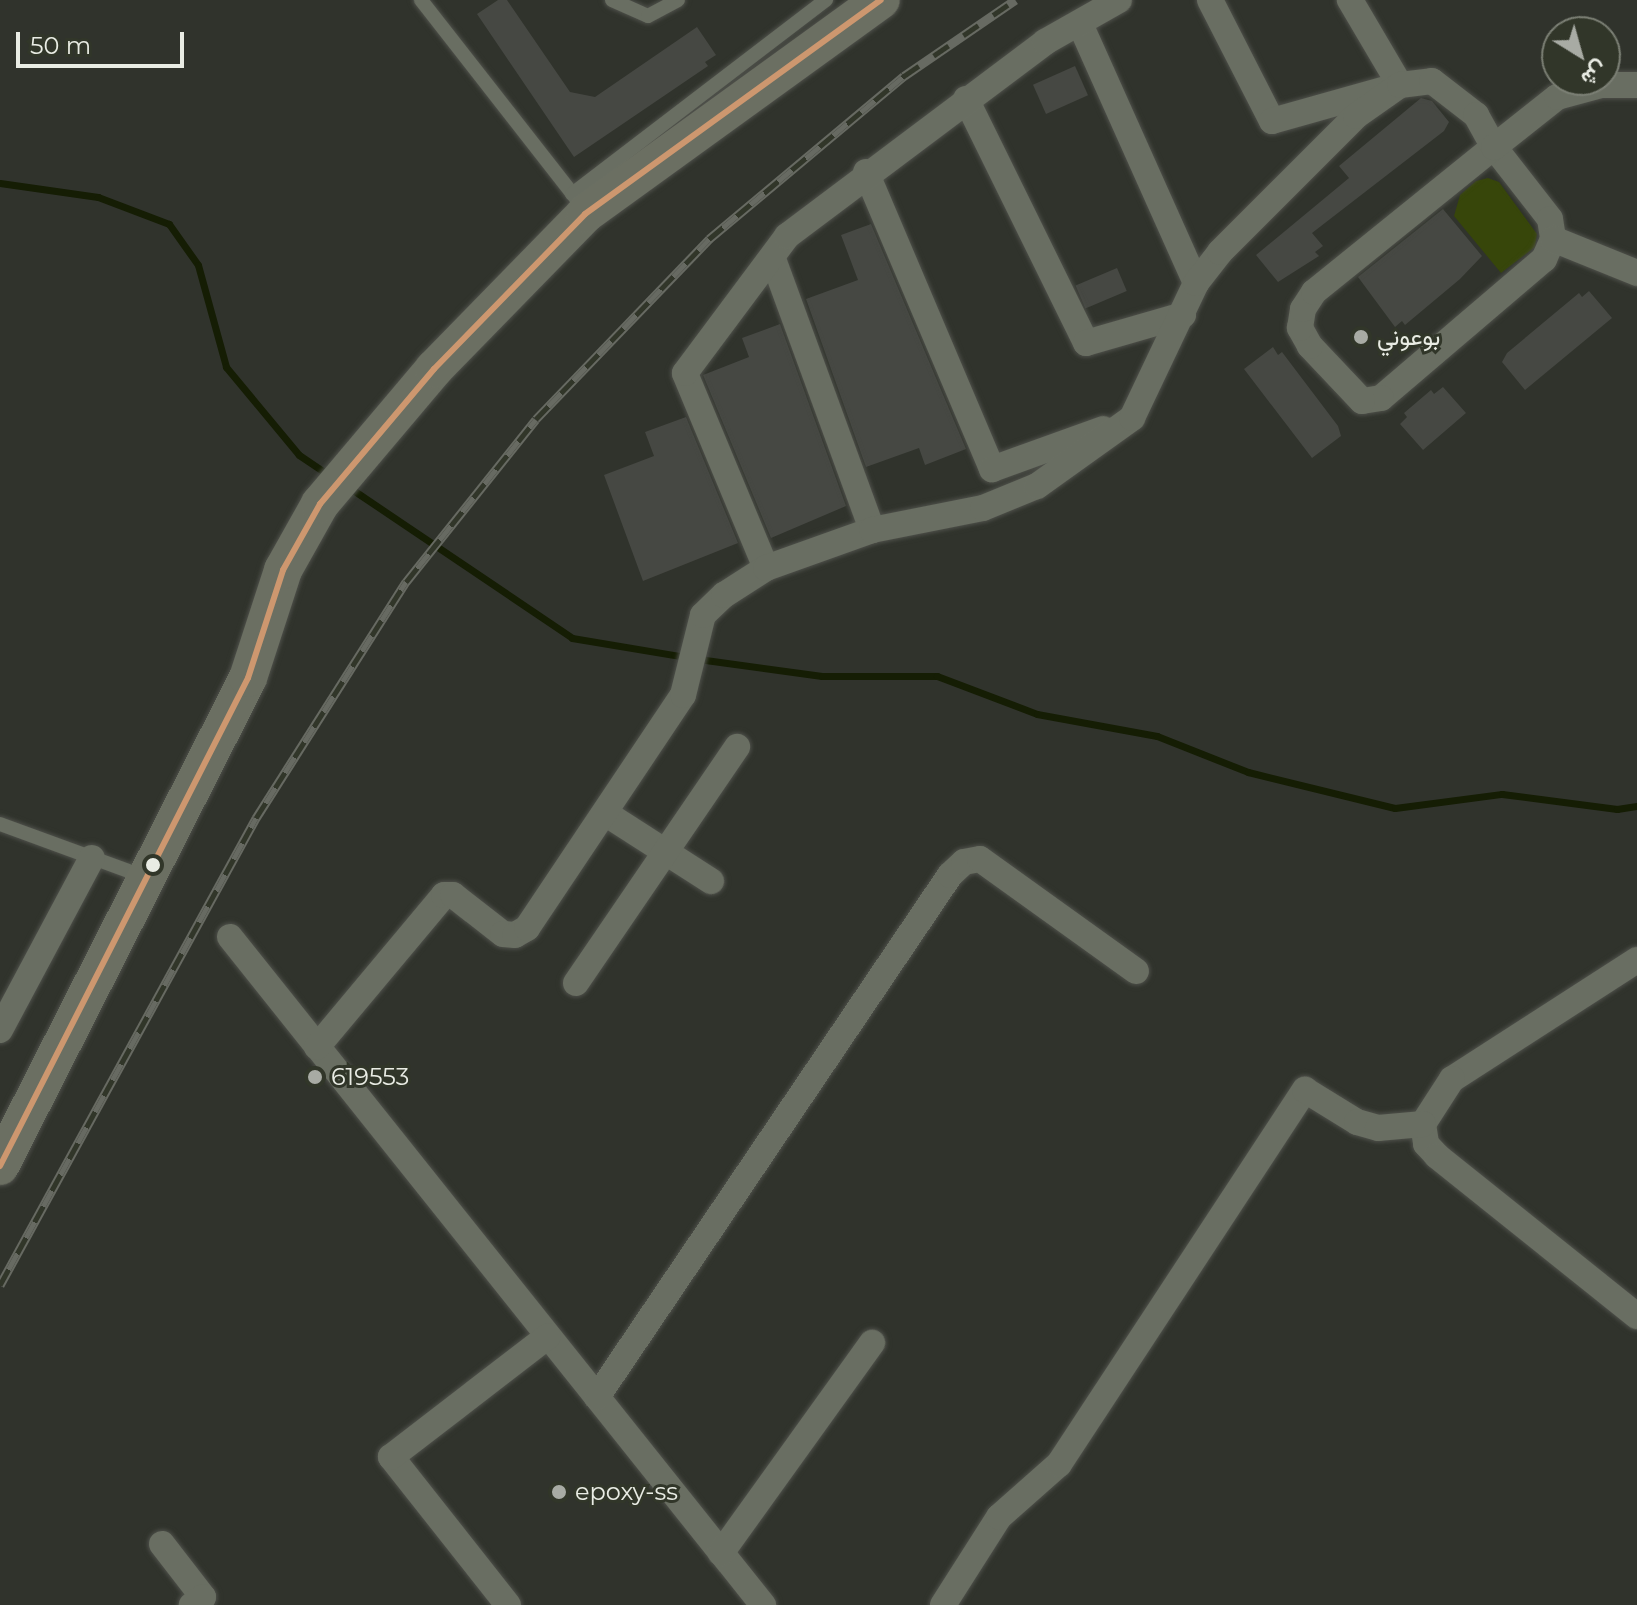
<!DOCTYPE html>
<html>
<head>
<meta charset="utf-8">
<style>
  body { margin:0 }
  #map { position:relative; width:1637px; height:1605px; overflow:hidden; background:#30332c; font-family:Montserrat,Vazirmatn,sans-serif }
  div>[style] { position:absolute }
  .green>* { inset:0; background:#37460a }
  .stream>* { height:7px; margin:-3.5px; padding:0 3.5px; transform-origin:3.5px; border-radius:3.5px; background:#151d04 }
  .building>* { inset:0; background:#464843; transform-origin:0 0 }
  .roads { filter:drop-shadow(0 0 2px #4e504a) drop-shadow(0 0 2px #4e504a) }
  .service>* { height:14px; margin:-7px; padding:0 7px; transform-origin:7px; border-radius:7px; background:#696e62 }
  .minor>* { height:26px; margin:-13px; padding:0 13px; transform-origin:13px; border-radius:13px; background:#696e62 }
  .secondary>* { height:38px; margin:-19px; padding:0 19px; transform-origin:19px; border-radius:19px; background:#6b6f62 }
  .rail>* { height:9px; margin-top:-4.5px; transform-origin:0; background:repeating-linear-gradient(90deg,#313629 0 18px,#676a62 0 36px); box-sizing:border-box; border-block:2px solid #676a62 }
  .bus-1>* { height:6px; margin:-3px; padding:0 3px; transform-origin:3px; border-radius:3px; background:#cd976f }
  .dots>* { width:22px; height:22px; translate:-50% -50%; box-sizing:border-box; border:4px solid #313629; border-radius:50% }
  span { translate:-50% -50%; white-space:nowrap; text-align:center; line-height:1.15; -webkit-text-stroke:6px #313629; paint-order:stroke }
  .poi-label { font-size:24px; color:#e9ece4 }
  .left { translate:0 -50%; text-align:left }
  .north { position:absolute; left:1541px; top:16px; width:80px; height:80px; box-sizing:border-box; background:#313629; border:2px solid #7b7f74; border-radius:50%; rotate:143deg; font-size:22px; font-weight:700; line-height:32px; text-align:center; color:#e9ece4 }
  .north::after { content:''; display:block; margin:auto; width:28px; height:36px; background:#a8aba4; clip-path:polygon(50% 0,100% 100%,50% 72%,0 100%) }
  .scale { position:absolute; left:16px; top:32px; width:168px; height:36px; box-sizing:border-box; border:4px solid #e9ece4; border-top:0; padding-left:10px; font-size:24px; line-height:28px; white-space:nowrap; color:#e9ece4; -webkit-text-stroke:6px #313629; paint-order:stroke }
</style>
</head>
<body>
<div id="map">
  <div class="green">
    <i style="clip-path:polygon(1488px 178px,1499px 182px,1537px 234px,1535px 247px,1501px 273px,1454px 216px,1460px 195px,1476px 181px)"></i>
  </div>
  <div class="stream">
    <i style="left:0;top:183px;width:99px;rotate:8.1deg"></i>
    <i style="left:98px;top:197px;width:76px;rotate:20.8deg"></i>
    <i style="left:169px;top:224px;width:50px;rotate:54.7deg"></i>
    <i style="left:198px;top:265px;width:106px;rotate:74.6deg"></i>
    <i style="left:226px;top:367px;width:114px;rotate:50.3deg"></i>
    <i style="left:299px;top:455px;width:36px;rotate:34deg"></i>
    <i style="left:350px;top:488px;width:268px;rotate:34deg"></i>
    <i style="left:572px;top:638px;width:116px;rotate:9.5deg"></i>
    <i style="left:698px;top:659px;width:125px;rotate:7.8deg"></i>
    <i style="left:822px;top:676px;width:115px"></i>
    <i style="left:937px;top:676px;width:107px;rotate:20.8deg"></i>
    <i style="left:1037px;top:714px;width:122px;rotate:10.4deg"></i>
    <i style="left:1157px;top:736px;width:98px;rotate:21.6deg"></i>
    <i style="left:1248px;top:772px;width:151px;rotate:13.8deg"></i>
    <i style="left:1395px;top:808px;width:108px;rotate:-7.5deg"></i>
    <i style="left:1502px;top:794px;width:116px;rotate:7.4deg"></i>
    <i style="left:1617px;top:809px;width:20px;rotate:-9deg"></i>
  </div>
  <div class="building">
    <i style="clip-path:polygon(498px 0,507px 0,570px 92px,595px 97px,697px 27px,716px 55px,705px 62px,708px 66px,574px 157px,477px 14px)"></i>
    <i style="left:1075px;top:66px;width:32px;height:46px;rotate:66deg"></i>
    <i style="clip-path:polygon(1421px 98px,1432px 101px,1449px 122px,1444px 131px,1312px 233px,1323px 246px,1315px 252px,1319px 256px,1278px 282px,1256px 255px,1349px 178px,1339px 166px)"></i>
    <i style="clip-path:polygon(1443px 209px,1482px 256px,1460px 279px,1405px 325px,1402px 321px,1395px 327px,1358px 277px)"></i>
    <i style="clip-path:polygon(871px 224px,966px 449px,925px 465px,919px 448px,866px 467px,806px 299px,858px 280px,841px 235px)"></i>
    <i style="left:1117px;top:268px;width:25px;height:45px;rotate:67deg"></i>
    <i style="clip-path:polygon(1589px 291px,1612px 318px,1525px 390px,1502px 362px,1507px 353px,1579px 293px,1582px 297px)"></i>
    <i style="clip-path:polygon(780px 324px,846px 506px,771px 538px,703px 375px,749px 357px,742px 338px)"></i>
    <i style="clip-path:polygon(1273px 347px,1278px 355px,1282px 352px,1338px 426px,1341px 436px,1312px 458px,1244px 369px)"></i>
    <i style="clip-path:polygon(1443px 387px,1466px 413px,1423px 450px,1400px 424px,1407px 417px,1404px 413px,1431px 390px,1434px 394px)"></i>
    <i style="clip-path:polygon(686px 417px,738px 543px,643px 581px,604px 475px,654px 456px,645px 432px)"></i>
  </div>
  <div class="roads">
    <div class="service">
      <i style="left:421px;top:0;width:254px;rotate:52deg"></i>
      <i style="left:612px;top:0;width:39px;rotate:24deg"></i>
      <i style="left:648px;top:16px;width:34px;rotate:-28deg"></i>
      <i style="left:572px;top:194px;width:320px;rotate:-37.4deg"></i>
      <i style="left:0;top:824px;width:154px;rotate:20.1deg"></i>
    </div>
    <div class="minor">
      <i style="left:1210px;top:0;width:136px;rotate:62.9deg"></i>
      <i style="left:1272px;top:121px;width:133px;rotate:-15.7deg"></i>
      <i style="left:1400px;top:85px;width:99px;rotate:-120.5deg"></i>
      <i style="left:1081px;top:26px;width:282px;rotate:65.9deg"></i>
      <i style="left:966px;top:99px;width:272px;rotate:63.8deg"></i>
      <i style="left:1086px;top:343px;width:101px;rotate:-16.1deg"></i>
      <i style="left:1494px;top:147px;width:91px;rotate:52.1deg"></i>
      <i style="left:1550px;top:219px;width:20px;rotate:81deg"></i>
      <i style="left:1553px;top:239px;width:22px;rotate:114deg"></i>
      <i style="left:1544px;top:259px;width:214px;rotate:139.5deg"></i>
      <i style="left:1381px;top:398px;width:19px;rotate:171deg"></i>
      <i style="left:1362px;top:401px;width:76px;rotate:-133.4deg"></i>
      <i style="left:1310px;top:346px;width:21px;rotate:-119deg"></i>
      <i style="left:1300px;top:328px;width:19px;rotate:-81deg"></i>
      <i style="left:1303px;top:309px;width:20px;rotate:-57deg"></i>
      <i style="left:1314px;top:292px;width:231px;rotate:-38.9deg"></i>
      <i style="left:866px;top:172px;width:323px;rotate:67deg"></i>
      <i style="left:992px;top:469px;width:118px;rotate:-19.8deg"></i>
      <i style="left:1553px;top:239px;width:91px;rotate:22deg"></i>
      <i style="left:773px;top:259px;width:289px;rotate:69.9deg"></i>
      <i style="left:766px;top:568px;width:211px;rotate:-112.6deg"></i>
      <i style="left:685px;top:373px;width:171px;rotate:-53.3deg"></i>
      <i style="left:787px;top:236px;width:323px;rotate:-36.9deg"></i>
      <i style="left:1045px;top:42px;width:85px;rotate:-29.6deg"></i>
      <i style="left:605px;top:813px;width:126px;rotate:32.7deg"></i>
      <i style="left:230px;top:937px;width:855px;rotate:51.41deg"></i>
      <i style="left:1637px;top:960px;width:220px;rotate:147.2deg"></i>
      <i style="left:1452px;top:1079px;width:54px;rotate:122.8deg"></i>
      <i style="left:1423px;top:1124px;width:20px;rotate:81deg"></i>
      <i style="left:1426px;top:1144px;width:16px;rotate:47deg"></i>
      <i style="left:1437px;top:1156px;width:256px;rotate:38.7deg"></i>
      <i style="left:576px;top:983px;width:286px;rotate:-55.7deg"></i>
      <i style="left:0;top:1030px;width:195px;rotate:-61.9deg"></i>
      <i style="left:317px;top:1047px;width:198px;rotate:-50.1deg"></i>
      <i style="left:444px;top:895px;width:9px"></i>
      <i style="left:453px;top:895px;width:63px;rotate:38deg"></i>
      <i style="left:503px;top:934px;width:12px;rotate:5deg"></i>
      <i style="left:515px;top:935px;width:14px;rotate:-30deg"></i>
      <i style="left:527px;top:928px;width:280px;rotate:-56.2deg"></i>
      <i style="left:683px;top:695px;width:82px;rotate:-76deg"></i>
      <i style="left:703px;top:615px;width:29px;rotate:-44deg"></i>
      <i style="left:724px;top:595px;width:50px;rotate:-32.7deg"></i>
      <i style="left:766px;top:568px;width:113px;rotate:-19.7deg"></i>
      <i style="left:872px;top:530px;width:113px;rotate:-11.2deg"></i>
      <i style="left:983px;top:508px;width:58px;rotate:-22.2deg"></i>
      <i style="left:1037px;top:486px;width:117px;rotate:-35.6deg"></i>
      <i style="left:1132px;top:418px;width:149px;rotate:-64.6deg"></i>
      <i style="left:1196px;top:283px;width:39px;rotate:-52deg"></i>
      <i style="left:1220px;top:252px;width:192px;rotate:-45deg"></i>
      <i style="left:1356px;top:116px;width:54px;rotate:-35.2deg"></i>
      <i style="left:1400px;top:85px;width:32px;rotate:-7deg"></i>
      <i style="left:1432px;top:81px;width:56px;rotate:37.7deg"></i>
      <i style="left:1476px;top:115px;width:37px;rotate:61deg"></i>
      <i style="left:1494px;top:147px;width:80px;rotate:-38.4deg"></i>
      <i style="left:1557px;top:97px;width:46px;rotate:-15.3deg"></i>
      <i style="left:1601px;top:85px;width:36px"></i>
      <i style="left:597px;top:1397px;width:630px;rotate:-55.93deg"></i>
      <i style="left:950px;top:875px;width:19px;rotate:-43deg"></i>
      <i style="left:964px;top:862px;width:16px;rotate:-11deg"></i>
      <i style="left:980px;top:859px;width:192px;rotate:35.7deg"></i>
      <i style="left:162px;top:1544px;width:67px;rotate:52.3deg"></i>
      <i style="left:203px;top:1597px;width:14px;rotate:144deg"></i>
      <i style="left:721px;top:1553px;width:259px;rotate:-54.3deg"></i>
      <i style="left:508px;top:1605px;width:189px;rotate:-128.3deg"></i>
      <i style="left:391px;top:1457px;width:198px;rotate:-37.6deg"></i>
      <i style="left:943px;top:1605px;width:104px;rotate:-57.5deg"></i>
      <i style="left:999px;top:1517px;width:80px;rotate:-41.5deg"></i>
      <i style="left:1059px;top:1464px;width:448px;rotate:-56.7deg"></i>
      <i style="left:1305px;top:1090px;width:61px;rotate:31.6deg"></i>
      <i style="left:1357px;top:1122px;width:22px;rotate:16deg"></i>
      <i style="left:1378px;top:1128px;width:45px;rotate:-5.1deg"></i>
    </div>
    <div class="secondary">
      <i style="left:0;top:1166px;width:547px;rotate:-63.06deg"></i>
      <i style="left:248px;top:678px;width:114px;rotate:-72deg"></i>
      <i style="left:283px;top:570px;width:76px;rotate:-60.7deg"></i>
      <i style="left:320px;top:504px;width:177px;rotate:-49.8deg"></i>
      <i style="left:434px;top:369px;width:216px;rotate:-45.7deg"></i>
      <i style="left:585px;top:214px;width:365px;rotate:-35.9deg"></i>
    </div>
  </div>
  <div class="rail">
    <i style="left:0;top:1285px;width:533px;rotate:-61.27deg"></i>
    <i style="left:256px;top:818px;width:280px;rotate:-57.6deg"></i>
    <i style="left:406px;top:582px;width:208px;rotate:-51.4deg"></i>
    <i style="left:536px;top:419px;width:250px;rotate:-46.1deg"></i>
    <i style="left:709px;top:239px;width:254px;rotate:-39.9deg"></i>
    <i style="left:904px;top:76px;width:135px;rotate:-34.4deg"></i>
  </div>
  <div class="bus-1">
    <i style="left:0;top:1166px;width:547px;rotate:-63.06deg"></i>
    <i style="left:248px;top:678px;width:114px;rotate:-72deg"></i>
    <i style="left:283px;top:570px;width:76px;rotate:-60.7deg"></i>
    <i style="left:320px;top:504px;width:177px;rotate:-49.8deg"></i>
    <i style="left:434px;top:369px;width:216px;rotate:-45.7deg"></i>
    <i style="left:585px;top:214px;width:365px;rotate:-35.9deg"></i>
  </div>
  <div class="dots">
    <i style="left:1361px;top:337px;background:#a8aba4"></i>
    <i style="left:153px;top:865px;background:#e9ece4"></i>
    <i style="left:315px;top:1077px;background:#a8aba4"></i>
    <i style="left:559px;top:1492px;background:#a8aba4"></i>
  </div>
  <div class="poi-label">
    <span class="left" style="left:1377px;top:337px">بوعوني</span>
    <span class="left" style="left:331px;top:1077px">619553</span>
    <span class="left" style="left:575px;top:1492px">epoxy-ss</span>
  </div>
  <div class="north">ش</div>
  <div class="scale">50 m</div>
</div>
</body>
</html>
